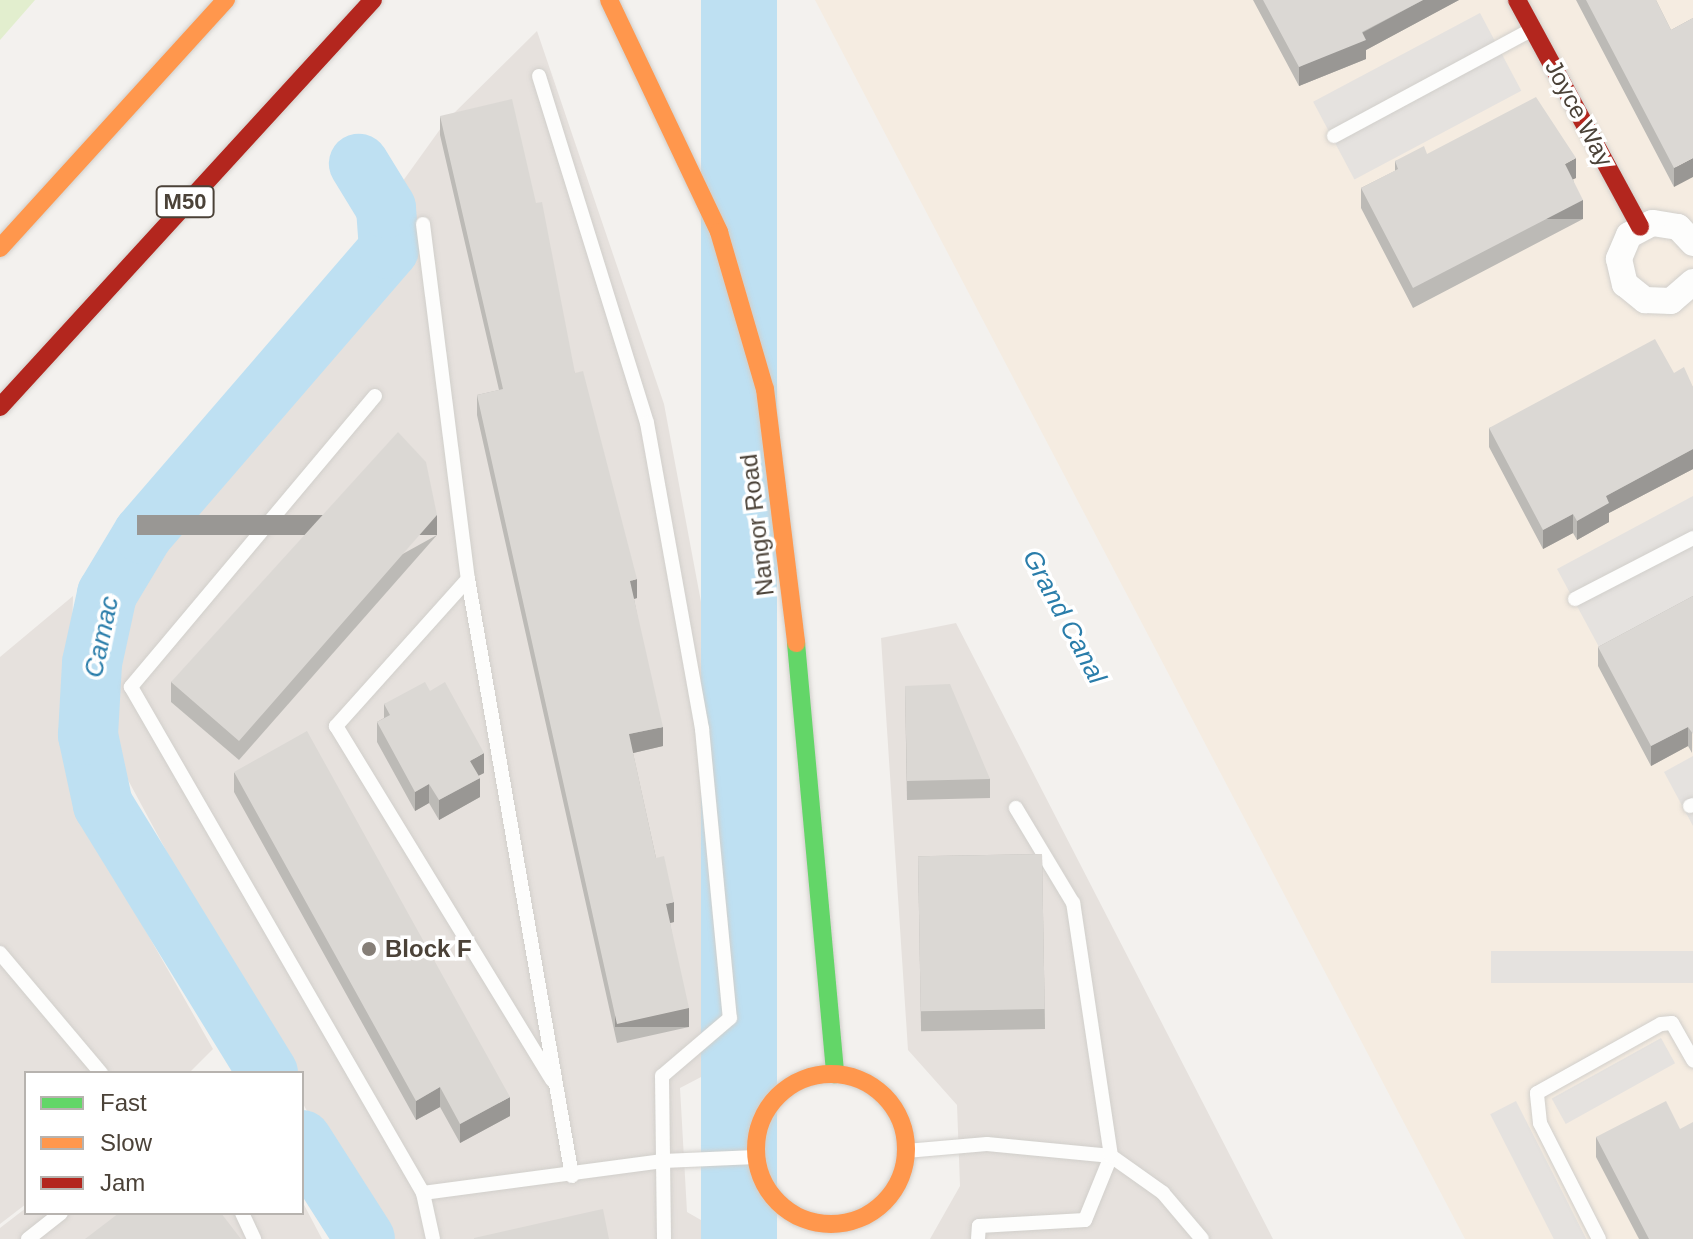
<!DOCTYPE html>
<html>
<head>
<meta charset="utf-8">
<style>
  body { margin:0 }
  #map { position:relative; width:1693px; height:1239px; overflow:hidden; background:#f3f1ee; font-family:Arial,sans-serif }
  div>[style] { position:absolute }
  .commercial>* { inset:0; background:#f5ece1 }
  .industrial>* { inset:0; background:#e6e1dd }
  .green>* { inset:0; background:#e2eece }
  .parking>* { inset:0; background:#e5e2df; transform-origin:0 0 }
  .water>* { inset:0; background:#bee0f2; transform-origin:0 0 }
  .river>* { height:60px; margin:-30px; padding:0 30px; transform-origin:30px; border-radius:30px; background:#bee0f2 }
  .roads { filter:drop-shadow(0 0 2px #d1cfcb) drop-shadow(0 0 2px #d1cfcb) }
  .lane>* { height:14px; margin:-7px; padding:0 7px; transform-origin:7px; border-radius:7px; background:#fdfdfc }
  .street>* { height:26px; margin:-13px; padding:0 13px; transform-origin:13px; border-radius:13px; background:#fdfdfc }
  .fast>* { height:18px; margin:-9px; padding:0 9px; transform-origin:9px; border-radius:9px; background:#63d668 }
  .slow>* { height:18px; margin:-9px; padding:0 9px; transform-origin:9px; border-radius:9px; background:#ff974d }
  .slow>.ring { margin:-9px; padding:0; box-sizing:content-box; background:none; border:18px solid #ff974d; border-radius:50% }
  .jam>* { height:18px; margin:-9px; padding:0 9px; transform-origin:9px; border-radius:9px; background:#b3261e }
  .wall>* { inset:0; background:#bcbab6; transform-origin:0 0 }
  .shaded-wall>* { inset:0; background:#999794; transform-origin:0 0 }
  .building>* { inset:0; background:#dbd8d4; transform-origin:0 0 }
  .dots>* { width:22px; height:22px; translate:-50% -50%; box-sizing:border-box; border:4px solid #fff; border-radius:50% }
  span { translate:-50% -50%; white-space:nowrap; text-align:center; line-height:1.15; -webkit-text-stroke:7px #fff; paint-order:stroke }
  .shield-label span { padding:2px 6px; background:#fff; border:2px solid; border-radius:6px; -webkit-text-stroke-width:0 }
  .shield-label { font-size:22px; color:#4b4238; font-weight:700 }
  .street-label { font-size:24px; color:#4b4238 }
  .poi-label { font-size:24px; color:#4b4238; font-weight:700 }
  .left { translate:0 -50%; text-align:left }
  .water-label { font-size:26px; color:#2a7daa; font-style:italic }
  .legend { position:absolute; left:24px; top:1071px; width:280px; height:144px; box-sizing:border-box; background:#fff; border:2px solid #b7b3af; margin:0; padding:10px 14px; list-style:none; font-size:24px; color:#4b4238 }
  .legend li { display:flex; align-items:center; gap:16px; height:40px }
  .legend b { width:40px; border:2px solid #b7b3af }
</style>
</head>
<body>
<div id="map">
  <div class="commercial">
    <i style="clip-path:polygon(815px 0,1693px 0,1693px 1239px,1465px 1239px)"></i>
  </div>
  <div class="industrial">
    <i style="clip-path:polygon(537px 31px,664px 404px,721px 709px,754px 1019px,726px 1064px,680px 1088px,687px 1212px,734px 1239px,378px 1239px,302px 1102px,302px 1073px,286px 1073px,114px 754px,115px 677px,130px 587px,398px 264px,409px 230px,400px 185px,446px 121px)"></i>
    <i style="clip-path:polygon(73px 596px,69px 759px,81px 817px,213px 1049px,189px 1073px,26px 1073px,26px 1204px,0 1224px,0 657px)"></i>
    <i style="clip-path:polygon(956px 623px,1273px 1239px,930px 1239px,960px 1186px,957px 1105px,908px 1050px,881px 638px)"></i>
    <i style="clip-path:polygon(302px 1201px,322px 1239px,0 1239px,0 1228px,26px 1208px,302px 1213px)"></i>
  </div>
  <div class="green">
    <i style="clip-path:polygon(0 0,35px 0,0 40px)"></i>
  </div>
  <div class="parking">
    <i style="left:1480px;top:13px;width:88px;height:189px;rotate:62deg"></i>
    <i style="clip-path:polygon(1693px 496px,1693px 597px,1599px 647px,1557px 569px)"></i>
    <i style="clip-path:polygon(1693px 756px,1693px 826px,1664px 772px)"></i>
    <i style="left:1693px;top:951px;width:32px;height:202px;rotate:90deg"></i>
    <i style="left:1661px;top:1038px;width:29px;height:125px;rotate:61deg"></i>
    <i style="left:1516px;top:1101px;width:155px;height:29px;rotate:63deg"></i>
  </div>
  <div class="water">
    <i style="left:701px;top:0;width:76px;height:1400px"></i>
  </div>
  <div class="river">
    <i style="left:268px;top:1073px;width:315px;rotate:-121.6deg"></i>
    <i style="left:103px;top:805px;width:72px;rotate:-102.1deg"></i>
    <i style="left:88px;top:735px;width:72px;rotate:-86.8deg"></i>
    <i style="left:92px;top:663px;width:71px;rotate:-77.7deg"></i>
    <i style="left:107px;top:594px;width:70px;rotate:-59deg"></i>
    <i style="left:143px;top:534px;width:376px;rotate:-49.2deg"></i>
    <i style="left:389px;top:249px;width:41px;rotate:-94.2deg"></i>
    <i style="left:386px;top:208px;width:52px;rotate:-121.5deg"></i>
    <i style="left:302px;top:1140px;width:117px;rotate:57.5deg"></i>
  </div>
  <div class="roads">
    <div class="lane">
      <i style="left:539px;top:76px;width:363px;rotate:72.7deg"></i>
      <i style="left:647px;top:423px;width:311px;rotate:79.8deg"></i>
      <i style="left:702px;top:729px;width:290px;rotate:84.5deg"></i>
      <i style="left:730px;top:1018px;width:89px;rotate:139.5deg"></i>
      <i style="left:662px;top:1076px;width:163px;rotate:89.3deg"></i>
      <i style="left:1334px;top:136px;width:224px;rotate:-28.3deg"></i>
      <i style="left:423px;top:224px;width:358px;rotate:82.8deg"></i>
      <i style="left:468px;top:579px;width:606px;rotate:80.12deg"></i>
      <i style="left:375px;top:396px;width:380px;rotate:130deg"></i>
      <i style="left:131px;top:687px;width:584px;rotate:60.01deg"></i>
      <i style="left:423px;top:1193px;width:47px;rotate:77.7deg"></i>
      <i style="left:468px;top:579px;width:198px;rotate:131.9deg"></i>
      <i style="left:336px;top:726px;width:415px;rotate:58.6deg"></i>
      <i style="left:1575px;top:599px;width:133px;rotate:-27.3deg"></i>
      <i style="left:1690px;top:806px;width:3px;rotate:-18deg"></i>
      <i style="left:0;top:953px;width:157px;rotate:49.9deg"></i>
      <i style="left:906px;top:1151px;width:81px;rotate:-4.9deg"></i>
      <i style="left:987px;top:1144px;width:125px;rotate:5.5deg"></i>
      <i style="left:1111px;top:1156px;width:64px;rotate:35.4deg"></i>
      <i style="left:1163px;top:1193px;width:60px;rotate:49.7deg"></i>
      <i style="left:423px;top:1193px;width:242px;rotate:-7.6deg"></i>
      <i style="left:663px;top:1161px;width:93px;rotate:-2.5deg"></i>
      <i style="left:242px;top:1213px;width:29px;rotate:65deg"></i>
      <i style="left:28px;top:1239px;width:42px;rotate:-38.2deg"></i>
      <i style="left:978px;top:1239px;width:13px;rotate:-86deg"></i>
      <i style="left:979px;top:1226px;width:106px;rotate:-3.2deg"></i>
      <i style="left:1085px;top:1220px;width:69px;rotate:-67.9deg"></i>
      <i style="left:1111px;top:1156px;width:256px;rotate:-98.5deg"></i>
      <i style="left:1073px;top:903px;width:111px;rotate:-121deg"></i>
      <i style="left:1599px;top:1239px;width:130px;rotate:-117deg"></i>
      <i style="left:1540px;top:1123px;width:30px;rotate:-96deg"></i>
      <i style="left:1537px;top:1093px;width:142px;rotate:-29.1deg"></i>
      <i style="left:1661px;top:1024px;width:11px;rotate:-5deg"></i>
      <i style="left:1672px;top:1023px;width:43px;rotate:60.4deg"></i>
    </div>
    <div class="street">
      <i style="left:1693px;top:243px;width:22px;rotate:-133deg"></i>
      <i style="left:1678px;top:227px;width:26px;rotate:-171deg"></i>
      <i style="left:1652px;top:223px;width:26px;rotate:152deg"></i>
      <i style="left:1629px;top:235px;width:26px;rotate:113deg"></i>
      <i style="left:1619px;top:259px;width:26px;rotate:77deg"></i>
      <i style="left:1625px;top:284px;width:26px;rotate:39deg"></i>
      <i style="left:1645px;top:300px;width:26px;rotate:2deg"></i>
      <i style="left:1671px;top:301px;width:29px;rotate:-41deg"></i>
    </div>
    <div class="fast">
      <i style="left:796px;top:643px;width:433px;rotate:84.8deg"></i>
    </div>
    <div class="slow">
      <i style="left:609px;top:0;width:257px;rotate:64.6deg"></i>
      <i style="left:719px;top:232px;width:164px;rotate:73.7deg"></i>
      <i style="left:765px;top:389px;width:256px;rotate:83deg"></i>
      <i style="left:0;top:248px;width:336px;rotate:-47.7deg"></i>
      <i class="ring" style="left:756px;top:1074px;width:132px;height:132px"></i>
    </div>
    <div class="jam">
      <i style="left:1517px;top:0;width:258px;rotate:61.5deg"></i>
      <i style="left:0;top:407px;width:552px;rotate:-47.5deg"></i>
    </div>
  </div>
  <div class="wall">
    <i style="clip-path:polygon(1253px 0,1459px 0,1366px 50px,1366px 59px,1299px 86px)"></i>
    <i style="clip-path:polygon(1576px 0,1656px 0,1671px 30px,1693px 18px,1674px 187px)"></i>
    <i style="clip-path:polygon(440px 116px,575px 373px,637px 598px,634px 599px,663px 746px,633px 753px,656px 858px,674px 922px,670px 923px,689px 1027px,617px 1043px,477px 415px,477px 395px,499px 390px,440px 135px)"></i>
    <i style="clip-path:polygon(1427px 154px,1576px 178px,1573px 179px,1583px 219px,1413px 308px,1361px 208px,1361px 188px,1395px 171px,1395px 161px)"></i>
    <i style="clip-path:polygon(1674px 373px,1693px 387px,1693px 469px,1609px 513px,1609px 522px,1577px 540px,1573px 533px,1543px 549px,1489px 447px,1489px 428px)"></i>
    <i style="clip-path:polygon(437px 535px,239px 760px,171px 702px,171px 682px)"></i>
    <i style="clip-path:polygon(1693px 596px,1692px 753px,1688px 746px,1651px 766px,1598px 666px,1598px 647px)"></i>
    <i style="clip-path:polygon(905px 686px,990px 779px,990px 798px,907px 800px)"></i>
    <i style="clip-path:polygon(430px 691px,484px 773px,478px 776px,480px 797px,439px 820px,429px 803px,415px 811px,377px 742px,377px 722px,384px 718px,384px 704px)"></i>
    <i style="clip-path:polygon(234px 772px,510px 1116px,460px 1143px,440px 1107px,416px 1120px,234px 792px)"></i>
    <i style="left:1042px;top:854px;width:175px;height:124px;rotate:89deg"></i>
    <i style="clip-path:polygon(1680px 1129px,1693px 1239px,1639px 1239px,1596px 1157px,1596px 1137px)"></i>
  </div>
  <div class="shaded-wall">
    <i style="clip-path:polygon(1423px 0,1459px 0,1366px 50px,1366px 59px,1299px 86px,1299px 67px)"></i>
    <i style="clip-path:polygon(1576px 158px,1576px 178px,1565px 183px,1565px 164px)"></i>
    <i style="clip-path:polygon(1693px 158px,1693px 177px,1674px 187px,1674px 168px)"></i>
    <i style="left:1583px;top:200px;width:19px;height:191px;rotate:90deg"></i>
    <i style="clip-path:polygon(1693px 449px,1693px 469px,1609px 513px,1609px 522px,1577px 540px,1577px 521px,1606px 496px)"></i>
    <i style="clip-path:polygon(1573px 514px,1573px 533px,1543px 549px,1543px 530px)"></i>
    <i style="left:437px;top:515px;width:20px;height:300px;rotate:90deg"></i>
    <i style="clip-path:polygon(637px 579px,637px 598px,630px 600px,630px 581px)"></i>
    <i style="clip-path:polygon(663px 727px,663px 746px,629px 754px,629px 734px)"></i>
    <i style="clip-path:polygon(1688px 727px,1688px 746px,1651px 766px,1651px 746px)"></i>
    <i style="clip-path:polygon(484px 753px,484px 773px,470px 780px,470px 761px)"></i>
    <i style="clip-path:polygon(480px 778px,480px 797px,439px 820px,439px 800px)"></i>
    <i style="clip-path:polygon(429px 784px,429px 803px,415px 811px,415px 792px)"></i>
    <i style="clip-path:polygon(674px 902px,674px 922px,666px 924px,666px 904px)"></i>
    <i style="left:689px;top:1008px;width:19px;height:74px;rotate:90deg"></i>
    <i style="clip-path:polygon(440px 1087px,440px 1107px,416px 1120px,416px 1101px)"></i>
    <i style="clip-path:polygon(510px 1097px,510px 1116px,460px 1143px,460px 1124px)"></i>
  </div>
  <div class="building">
    <i style="clip-path:polygon(1263px 0,1423px 0,1362px 32px,1366px 40px,1299px 67px)"></i>
    <i style="clip-path:polygon(1586px 0,1656px 0,1671px 30px,1693px 18px,1693px 158px,1674px 168px)"></i>
    <i style="clip-path:polygon(1536px 97px,1576px 158px,1565px 164px,1583px 200px,1413px 288px,1361px 188px,1398px 169px,1395px 161px,1424px 146px,1427px 154px)"></i>
    <i style="clip-path:polygon(512px 99px,536px 203px,542px 202px,575px 373px,583px 371px,637px 579px,630px 581px,663px 727px,629px 734px,656px 858px,664px 856px,674px 902px,666px 904px,689px 1008px,617px 1024px,477px 395px,503px 389px,440px 116px)"></i>
    <i style="clip-path:polygon(1655px 339px,1674px 373px,1684px 367px,1693px 387px,1693px 449px,1606px 496px,1609px 503px,1577px 521px,1573px 514px,1543px 530px,1489px 428px)"></i>
    <i style="clip-path:polygon(398px 432px,426px 462px,437px 515px,239px 741px,171px 682px)"></i>
    <i style="clip-path:polygon(1693px 596px,1693px 734px,1688px 727px,1651px 746px,1598px 647px)"></i>
    <i style="clip-path:polygon(425px 682px,430px 691px,445px 682px,484px 753px,470px 761px,480px 778px,439px 800px,429px 784px,415px 792px,377px 722px,390px 715px,384px 704px)"></i>
    <i style="clip-path:polygon(950px 684px,990px 779px,907px 781px,905px 686px)"></i>
    <i style="clip-path:polygon(307px 731px,510px 1097px,460px 1124px,440px 1087px,416px 1101px,234px 772px)"></i>
    <i style="left:1042px;top:854px;width:155px;height:124px;rotate:89deg"></i>
    <i style="clip-path:polygon(1666px 1101px,1680px 1129px,1693px 1122px,1693px 1239px,1649px 1239px,1596px 1137px)"></i>
    <i style="clip-path:polygon(603px 1209px,609px 1239px,474px 1239px,474px 1238px)"></i>
    <i style="clip-path:polygon(119px 1213px,221px 1213px,241px 1239px,85px 1239px)"></i>
  </div>
  <div class="dots">
    <i style="left:369px;top:949px;background:#867f78"></i>
  </div>
  <div class="shield-label">
    <span style="left:185px;top:202px">M50</span>
  </div>
  <div class="street-label">
    <span style="left:1579px;top:113px;rotate:62deg">Joyce Way</span>
    <span style="left:757px;top:525px;rotate:-97deg">Nangor Road</span>
  </div>
  <div class="poi-label">
    <span class="left" style="left:385px;top:949px">Block F</span>
  </div>
  <div class="water-label">
    <span style="left:1064px;top:617px;rotate:62deg">Grand Canal</span>
    <span style="left:102px;top:637px;rotate:-78deg">Camac</span>
  </div>
  <ul class="legend">
  <li><b style="height:10px;background:#63d668"></b>Fast</li>
  <li><b style="height:10px;background:#ff974d"></b>Slow</li>
  <li><b style="height:10px;background:#b3261e"></b>Jam</li>
  </ul>
</div>
</body>
</html>
